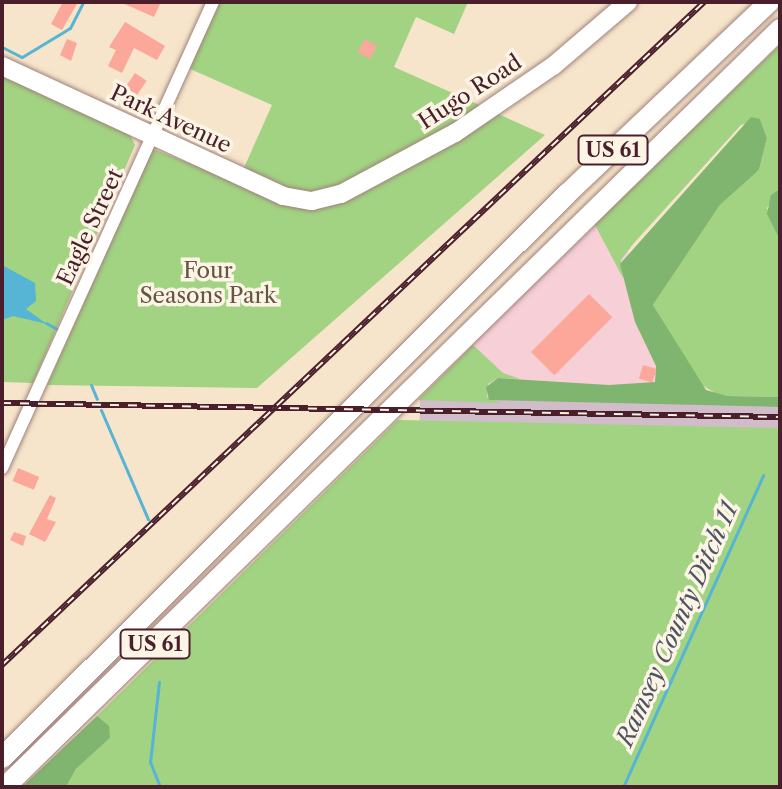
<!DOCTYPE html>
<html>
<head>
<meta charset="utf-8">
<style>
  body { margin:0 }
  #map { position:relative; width:782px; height:789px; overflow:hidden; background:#f6e4cb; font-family:"Libre Caslon Text",serif }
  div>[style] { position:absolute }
  .built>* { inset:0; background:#f6cfd7 }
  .industrial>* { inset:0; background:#d1bdc9; transform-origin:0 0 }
  .green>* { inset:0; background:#a1d382 }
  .forest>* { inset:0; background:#80b570 }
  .water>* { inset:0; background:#56b4d4 }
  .stream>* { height:3px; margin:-1.5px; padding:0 1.5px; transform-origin:1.5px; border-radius:1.5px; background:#56b4d4 }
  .building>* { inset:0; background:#fba799; transform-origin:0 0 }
  .roads { filter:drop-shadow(0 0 2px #a0827b) drop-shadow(0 0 2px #a0827b) }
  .street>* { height:12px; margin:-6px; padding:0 6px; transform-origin:6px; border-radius:6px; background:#fff }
  .secondary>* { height:18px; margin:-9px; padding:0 9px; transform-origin:9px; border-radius:9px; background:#fff }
  .primary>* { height:20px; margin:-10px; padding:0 10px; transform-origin:10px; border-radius:10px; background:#fff }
  .rail>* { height:6px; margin-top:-3px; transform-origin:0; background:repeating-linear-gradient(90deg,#fcf5e5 0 9px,#4a1f2b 0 18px); box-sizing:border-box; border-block:2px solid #4a1f2b }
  span { translate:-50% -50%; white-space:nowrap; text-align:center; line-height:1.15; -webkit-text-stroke:7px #fcf5e5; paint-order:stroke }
  .shield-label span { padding:2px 6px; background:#fcf5e5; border:2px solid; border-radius:6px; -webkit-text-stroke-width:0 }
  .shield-label { font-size:20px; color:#4a1f2b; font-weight:700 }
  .street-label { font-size:22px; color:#4a1f2b }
  .park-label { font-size:22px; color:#645545 }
  .water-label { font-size:24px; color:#4e5366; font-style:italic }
  .frame { position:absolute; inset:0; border:4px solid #4a1f2b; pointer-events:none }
</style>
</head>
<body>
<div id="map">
  <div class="built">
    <i style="clip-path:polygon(610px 208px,689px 402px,420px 398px,523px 294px)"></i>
  </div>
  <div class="industrial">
    <i style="left:420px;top:398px;width:360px;height:35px;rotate:1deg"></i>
  </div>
  <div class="green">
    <i style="clip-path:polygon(218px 2px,468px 2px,454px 34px,416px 17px,394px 67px,484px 107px,355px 182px,309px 193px,288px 189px,243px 170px,272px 105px,188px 68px)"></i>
    <i style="clip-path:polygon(780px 45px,780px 189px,767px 208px,780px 240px,780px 397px,720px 396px,702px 385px,653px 305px,720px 205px,759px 170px,767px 138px,760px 119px,741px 125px,634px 243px,621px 260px,623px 278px,594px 223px)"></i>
    <i style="clip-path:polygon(2px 74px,129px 133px,135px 145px,33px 383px,2px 382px)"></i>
    <i style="clip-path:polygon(498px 114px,545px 135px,257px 388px,47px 385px,153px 149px,301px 207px)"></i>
    <i style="clip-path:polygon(473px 345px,503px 373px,520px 379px,498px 378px,488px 384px,487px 397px,500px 403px,418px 400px)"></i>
    <i style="clip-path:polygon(398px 420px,780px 428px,780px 787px,66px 787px,76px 769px,110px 738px,97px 716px)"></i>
  </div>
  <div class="forest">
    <i style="clip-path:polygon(751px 117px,760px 119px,767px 138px,759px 170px,720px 205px,653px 305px,706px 390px,727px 396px,780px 397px,780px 407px,489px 400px,486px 387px,498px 378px,609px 385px,655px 382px,656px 366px,635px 322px,620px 264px)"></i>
    <i style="clip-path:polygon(780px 189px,780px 240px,767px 214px,771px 195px)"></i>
    <i style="clip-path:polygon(97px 716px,109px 726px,110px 738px,76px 769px,66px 787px,22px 787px)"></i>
  </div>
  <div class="water">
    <i style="clip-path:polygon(2px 265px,35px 283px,36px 301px,26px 309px,47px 324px,13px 316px,2px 320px)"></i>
  </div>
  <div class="stream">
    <i style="left:2px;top:47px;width:22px;rotate:27deg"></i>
    <i style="left:22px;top:57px;width:56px;rotate:-31.1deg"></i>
    <i style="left:70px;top:28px;width:29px;rotate:-63deg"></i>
    <i style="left:46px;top:323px;width:13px;rotate:29deg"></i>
    <i style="left:91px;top:385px;width:15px;rotate:67deg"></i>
    <i style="left:101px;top:410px;width:119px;rotate:66.7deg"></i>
    <i style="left:159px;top:682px;width:81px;rotate:96.4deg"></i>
    <i style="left:150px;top:762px;width:27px;rotate:68deg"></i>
    <i style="left:623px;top:787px;width:342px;rotate:-65.8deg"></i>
  </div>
  <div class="building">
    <i style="clip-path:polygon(63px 2px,78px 2px,62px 30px,51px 24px)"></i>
    <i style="clip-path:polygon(120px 2px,154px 2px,160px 4px,154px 17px)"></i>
    <i style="clip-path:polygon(125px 22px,165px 46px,157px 60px,134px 48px,122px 73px,108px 66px,116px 50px,109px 47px)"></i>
    <i style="clip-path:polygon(67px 39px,77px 43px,71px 61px,60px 55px)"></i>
    <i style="left:365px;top:39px;width:14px;height:15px;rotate:30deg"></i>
    <i style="left:135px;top:73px;width:14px;height:17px;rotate:34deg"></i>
    <i style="left:589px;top:294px;width:33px;height:82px;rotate:45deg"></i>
    <i style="left:643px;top:365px;width:14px;height:14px;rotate:17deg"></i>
    <i style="left:18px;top:468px;width:23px;height:14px;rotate:23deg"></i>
    <i style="clip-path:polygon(50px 495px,56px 498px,47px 519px,56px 522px,45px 542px,29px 534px)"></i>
    <i style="clip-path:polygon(14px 532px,26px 536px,23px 546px,10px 540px)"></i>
  </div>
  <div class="roads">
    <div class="street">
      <i style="left:2px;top:468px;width:512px;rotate:-65.64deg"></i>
    </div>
    <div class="secondary">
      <i style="left:2px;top:66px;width:310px;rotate:24.8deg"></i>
      <i style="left:283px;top:196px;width:29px;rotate:10deg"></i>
      <i style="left:312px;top:201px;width:30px;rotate:-14deg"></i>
      <i style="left:341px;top:194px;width:129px;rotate:-28.2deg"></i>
      <i style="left:455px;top:133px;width:119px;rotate:-34.4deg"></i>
      <i style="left:553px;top:66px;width:99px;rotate:-40.5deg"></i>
    </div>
    <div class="primary">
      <i style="left:2px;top:758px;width:798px;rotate:-44.95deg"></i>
      <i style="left:567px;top:194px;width:279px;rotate:-43.5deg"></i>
      <i style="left:5px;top:787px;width:1084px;rotate:-44.36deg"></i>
    </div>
  </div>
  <div class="rail">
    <i style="left:2px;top:403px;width:778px;rotate:1.03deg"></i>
    <i style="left:2px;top:665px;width:966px;rotate:-43.36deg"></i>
  </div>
  <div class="shield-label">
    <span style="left:613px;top:150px">US 61</span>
    <span style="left:155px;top:644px">US 61</span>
  </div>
  <div class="street-label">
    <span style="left:470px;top:92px;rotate:-33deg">Hugo Road</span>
    <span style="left:171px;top:119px;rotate:25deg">Park Avenue</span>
    <span style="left:90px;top:227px;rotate:-65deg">Eagle Street</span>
  </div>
  <div class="park-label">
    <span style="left:208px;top:283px">Four<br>Seasons Park</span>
  </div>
  <div class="water-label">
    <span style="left:677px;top:624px;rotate:-66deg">Ramsey County Ditch 11</span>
  </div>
  <div class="frame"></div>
</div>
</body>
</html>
